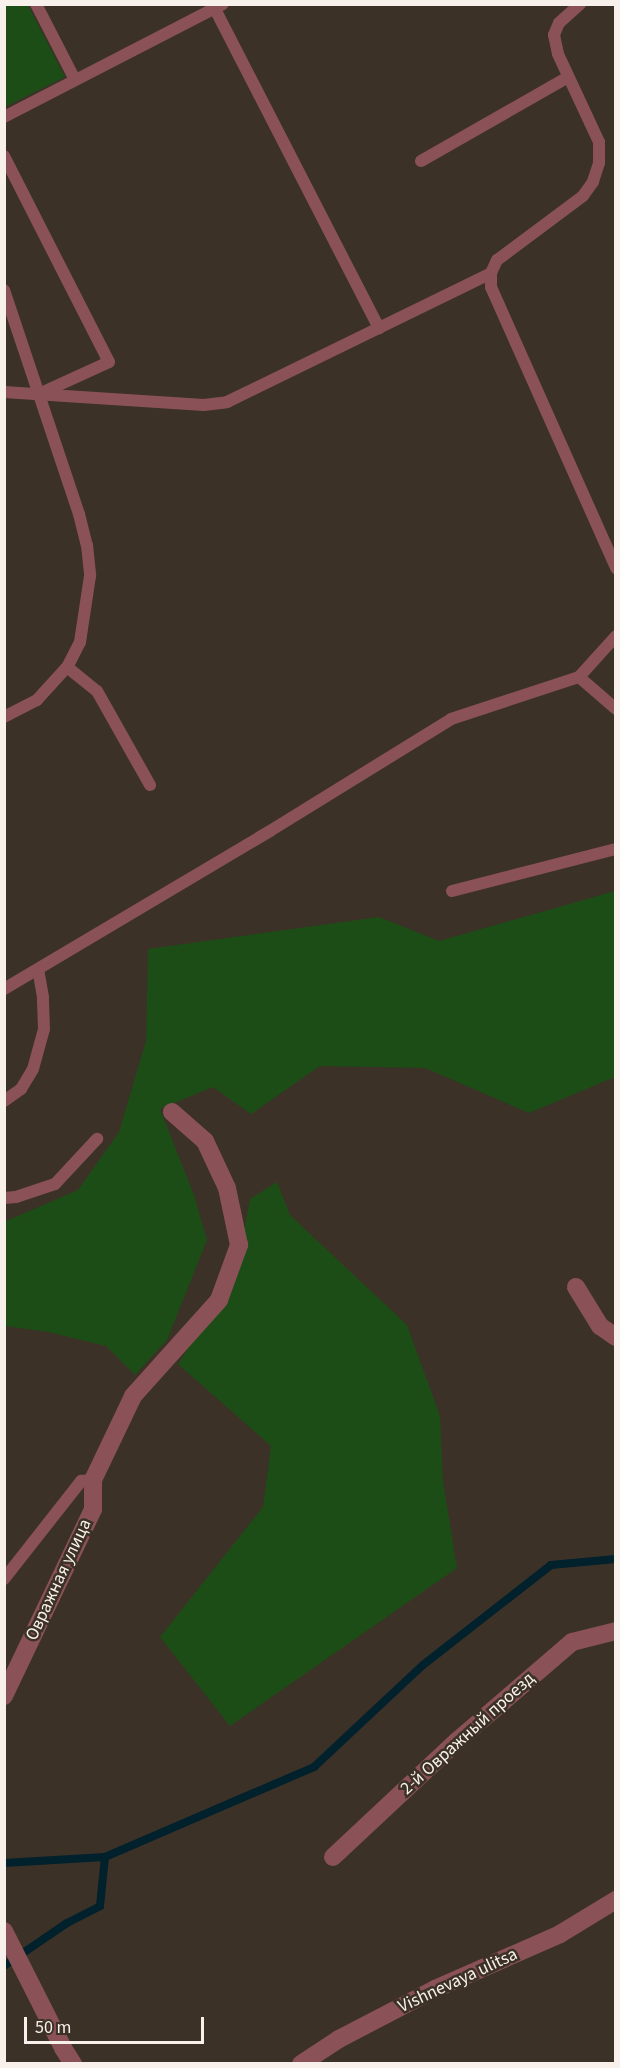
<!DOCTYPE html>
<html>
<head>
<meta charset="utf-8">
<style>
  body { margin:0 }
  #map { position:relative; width:620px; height:2068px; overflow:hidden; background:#3c3127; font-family:"Source Sans 3",sans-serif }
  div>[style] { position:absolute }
  .green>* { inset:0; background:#1c4d16 }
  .stream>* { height:8px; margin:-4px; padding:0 4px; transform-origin:4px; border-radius:4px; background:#01212d }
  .service>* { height:12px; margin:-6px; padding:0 6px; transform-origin:6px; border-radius:6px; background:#8a5256 }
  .minor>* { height:18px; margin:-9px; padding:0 9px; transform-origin:9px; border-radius:9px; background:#8a5256 }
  span { translate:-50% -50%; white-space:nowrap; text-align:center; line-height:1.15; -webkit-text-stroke:5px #3c3127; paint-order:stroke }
  .street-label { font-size:18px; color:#f8f1eb }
  .frame { position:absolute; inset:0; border:6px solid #f8f1eb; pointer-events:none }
  .scale { position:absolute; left:24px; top:2017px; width:180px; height:27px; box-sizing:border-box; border:3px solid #f8f1eb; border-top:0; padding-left:8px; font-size:18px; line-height:21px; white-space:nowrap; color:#f8f1eb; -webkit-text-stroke:4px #3c3127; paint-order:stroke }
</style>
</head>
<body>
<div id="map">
  <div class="green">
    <i style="clip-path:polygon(5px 4px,28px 5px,65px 77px,5px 107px)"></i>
    <i style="clip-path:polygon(615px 891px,615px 1077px,529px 1113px,425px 1068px,320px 1066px,251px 1114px,213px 1087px,160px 1109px,194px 1195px,207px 1240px,167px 1340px,135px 1375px,106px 1346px,48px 1332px,5px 1326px,4px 1222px,78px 1190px,119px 1132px,146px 1041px,148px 949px,379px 917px,439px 941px)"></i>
    <i style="clip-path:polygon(277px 1182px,290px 1215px,407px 1325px,440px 1416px,443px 1481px,457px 1568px,230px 1726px,160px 1637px,263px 1507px,271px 1446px,178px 1364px,235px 1277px,250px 1199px)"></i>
  </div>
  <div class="stream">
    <i style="left:4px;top:1863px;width:101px;rotate:-3.4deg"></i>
    <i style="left:4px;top:1966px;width:76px;rotate:-34.3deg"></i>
    <i style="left:67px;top:1923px;width:37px;rotate:-27deg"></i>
    <i style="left:100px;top:1906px;width:49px;rotate:-84.2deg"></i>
    <i style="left:105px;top:1857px;width:228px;rotate:-23.3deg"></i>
    <i style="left:314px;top:1767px;width:149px;rotate:-43.1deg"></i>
    <i style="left:423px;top:1665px;width:162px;rotate:-38deg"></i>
    <i style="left:551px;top:1565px;width:65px;rotate:-5.3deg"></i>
  </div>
  <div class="service">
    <i style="left:36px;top:4px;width:85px;rotate:62.8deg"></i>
    <i style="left:580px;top:4px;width:28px;rotate:138deg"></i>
    <i style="left:559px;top:23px;width:13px;rotate:113deg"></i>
    <i style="left:554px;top:35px;width:19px;rotate:78deg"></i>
    <i style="left:558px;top:54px;width:97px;rotate:65deg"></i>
    <i style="left:599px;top:142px;width:21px;rotate:90deg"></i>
    <i style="left:599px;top:163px;width:20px;rotate:108deg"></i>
    <i style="left:593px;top:182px;width:17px;rotate:126deg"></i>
    <i style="left:583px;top:196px;width:107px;rotate:143.3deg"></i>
    <i style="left:497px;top:260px;width:14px;rotate:115deg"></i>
    <i style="left:491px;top:273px;width:14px;rotate:90deg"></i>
    <i style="left:491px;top:287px;width:308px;rotate:66deg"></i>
    <i style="left:215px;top:9px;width:359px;rotate:62.8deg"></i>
    <i style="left:4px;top:117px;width:246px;rotate:-27.3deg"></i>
    <i style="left:4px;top:156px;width:231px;rotate:63deg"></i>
    <i style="left:109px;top:362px;width:77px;rotate:155.4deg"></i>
    <i style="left:421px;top:161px;width:169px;rotate:-29.7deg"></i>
    <i style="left:4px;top:290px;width:236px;rotate:71.5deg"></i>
    <i style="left:79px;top:514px;width:32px;rotate:76deg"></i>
    <i style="left:87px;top:545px;width:31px;rotate:84deg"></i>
    <i style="left:90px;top:576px;width:67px;rotate:98.6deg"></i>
    <i style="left:80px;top:642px;width:28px;rotate:117deg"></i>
    <i style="left:67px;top:667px;width:45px;rotate:132.3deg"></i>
    <i style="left:37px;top:700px;width:37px;rotate:153deg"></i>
    <i style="left:4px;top:392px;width:200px;rotate:3.7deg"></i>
    <i style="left:204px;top:405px;width:23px;rotate:-7deg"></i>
    <i style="left:227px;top:402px;width:294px;rotate:-26deg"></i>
    <i style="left:67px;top:667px;width:38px;rotate:39deg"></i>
    <i style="left:97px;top:691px;width:108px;rotate:60.6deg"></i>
    <i style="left:579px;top:677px;width:49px;rotate:40.9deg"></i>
    <i style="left:452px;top:891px;width:169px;rotate:-14.4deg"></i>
    <i style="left:4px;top:989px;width:309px;rotate:-30.7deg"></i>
    <i style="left:270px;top:831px;width:213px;rotate:-31.7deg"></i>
    <i style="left:451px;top:719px;width:135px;rotate:-18.2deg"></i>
    <i style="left:579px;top:677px;width:55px;rotate:-47.9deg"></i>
    <i style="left:4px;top:1101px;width:21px;rotate:-35deg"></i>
    <i style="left:21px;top:1089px;width:23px;rotate:-59deg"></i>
    <i style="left:33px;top:1069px;width:41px;rotate:-74.6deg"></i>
    <i style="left:44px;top:1029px;width:32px;rotate:-92deg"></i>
    <i style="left:43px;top:997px;width:28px;rotate:-100deg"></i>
    <i style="left:4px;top:1198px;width:12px;rotate:-5deg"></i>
    <i style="left:16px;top:1197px;width:41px;rotate:-18.4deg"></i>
    <i style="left:55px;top:1184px;width:62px;rotate:-47deg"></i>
    <i style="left:4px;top:1579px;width:125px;rotate:-51.8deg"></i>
    <i style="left:81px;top:1481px;width:12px;rotate:-5deg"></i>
  </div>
  <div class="minor">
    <i style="left:576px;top:1287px;width:46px;rotate:58.4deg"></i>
    <i style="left:600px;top:1326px;width:19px;rotate:35deg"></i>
    <i style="left:4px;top:1696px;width:207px;rotate:-64.5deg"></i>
    <i style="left:93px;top:1509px;width:29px;rotate:-90deg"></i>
    <i style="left:93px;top:1480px;width:93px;rotate:-64.5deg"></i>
    <i style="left:133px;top:1396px;width:129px;rotate:-48.1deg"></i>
    <i style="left:219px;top:1300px;width:59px;rotate:-70deg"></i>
    <i style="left:239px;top:1245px;width:58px;rotate:-101.9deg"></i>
    <i style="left:227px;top:1188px;width:52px;rotate:-115.1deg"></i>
    <i style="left:205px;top:1141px;width:44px;rotate:-138.7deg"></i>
    <i style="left:333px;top:1857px;width:170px;rotate:-43.1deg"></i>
    <i style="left:457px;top:1741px;width:152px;rotate:-40.7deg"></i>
    <i style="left:572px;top:1642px;width:45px;rotate:-14deg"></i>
    <i style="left:4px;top:1931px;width:131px;rotate:63.2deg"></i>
    <i style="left:63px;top:2048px;width:19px;rotate:58deg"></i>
    <i style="left:301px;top:2064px;width:45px;rotate:-33.3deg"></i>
    <i style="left:339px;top:2039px;width:108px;rotate:-27.5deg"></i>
    <i style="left:435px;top:1989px;width:137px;rotate:-23.7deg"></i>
    <i style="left:560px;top:1934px;width:66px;rotate:-31.3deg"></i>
  </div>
  <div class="street-label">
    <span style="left:59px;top:1580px;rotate:-65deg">Овражная улица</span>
    <span style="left:468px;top:1734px;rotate:-42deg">2-й Овражный проезд</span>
    <span style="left:458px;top:1981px;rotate:-25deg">Vishnevaya ulitsa</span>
  </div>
  <div class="frame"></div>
  <div class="scale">50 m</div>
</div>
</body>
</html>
